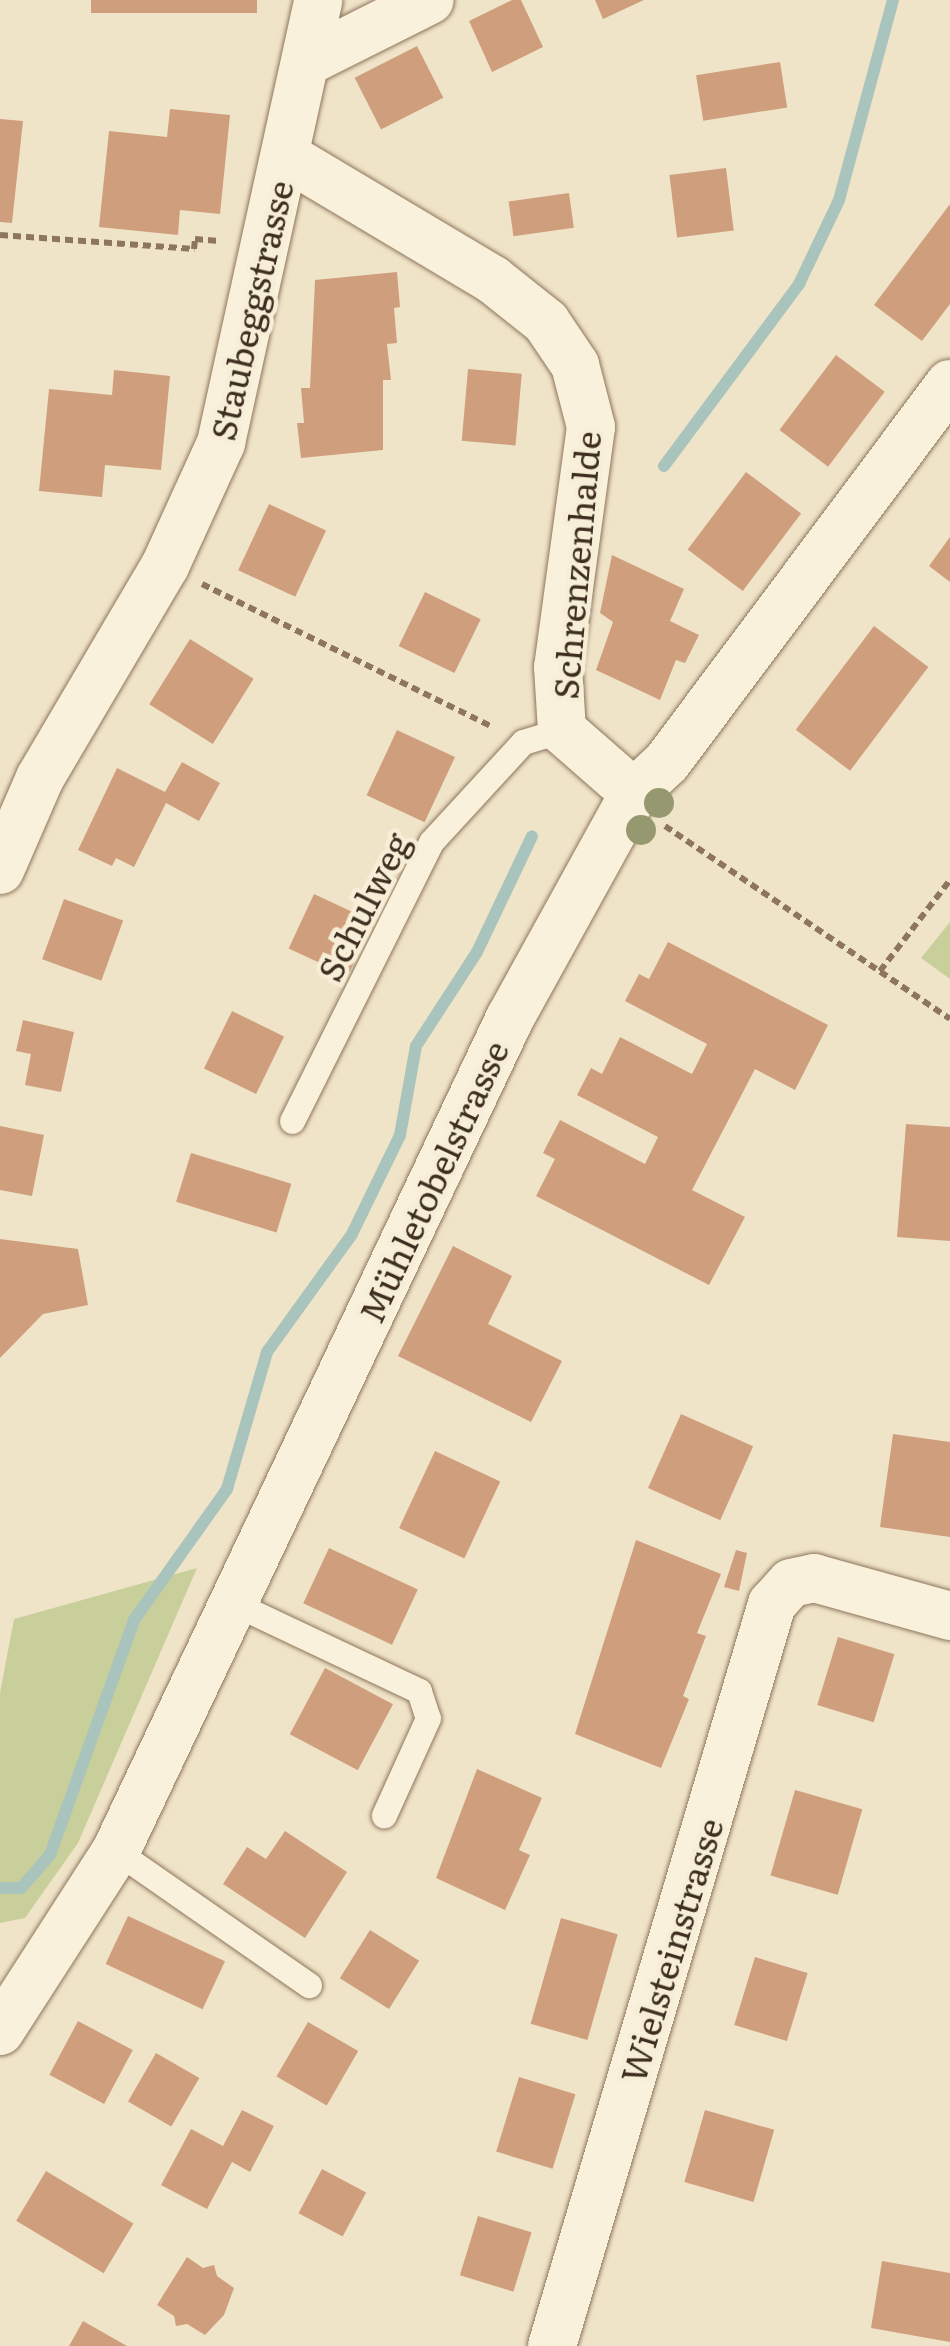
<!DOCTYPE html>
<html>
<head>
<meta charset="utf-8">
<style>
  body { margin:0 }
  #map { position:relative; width:950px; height:2346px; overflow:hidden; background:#f0e4c8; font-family:Literata,serif }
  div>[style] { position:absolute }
  .green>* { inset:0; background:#c9cf9b }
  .stream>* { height:12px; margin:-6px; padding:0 6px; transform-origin:6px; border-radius:6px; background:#a9c4bc }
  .building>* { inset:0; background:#cf9f7d; transform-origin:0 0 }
  .path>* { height:6px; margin-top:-3px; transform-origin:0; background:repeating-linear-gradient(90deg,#8d765c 0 8px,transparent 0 13px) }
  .roads { filter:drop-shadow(0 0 2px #8d765c) drop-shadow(0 0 2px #8d765c) }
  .service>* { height:25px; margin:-12.5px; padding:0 12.5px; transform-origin:12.5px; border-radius:12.5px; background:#faf1dc }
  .minor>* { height:48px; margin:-24px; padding:0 24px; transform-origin:24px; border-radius:24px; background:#faf1dc }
  .trees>* { width:30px; height:30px; margin:-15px; border-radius:50%; background:#96986f }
  span { translate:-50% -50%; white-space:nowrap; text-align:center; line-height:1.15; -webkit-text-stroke:9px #f7eed8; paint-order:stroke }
  .street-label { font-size:35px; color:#3d2e20 }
</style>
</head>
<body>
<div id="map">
  <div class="green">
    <i style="clip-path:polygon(950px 922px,950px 979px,921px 958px)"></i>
    <i style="clip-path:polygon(197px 1568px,78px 1843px,25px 1918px,0 1923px,0 1693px,14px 1619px)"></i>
  </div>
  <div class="stream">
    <i style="left:664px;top:466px;width:227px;rotate:-53.4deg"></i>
    <i style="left:799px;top:284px;width:93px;rotate:-64.5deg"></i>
    <i style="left:839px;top:200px;width:207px;rotate:-74.9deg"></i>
    <i style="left:0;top:1888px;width:21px"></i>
    <i style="left:21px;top:1888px;width:44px;rotate:-48.7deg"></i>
    <i style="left:50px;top:1855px;width:250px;rotate:-70.3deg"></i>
    <i style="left:134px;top:1620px;width:161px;rotate:-54.6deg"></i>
    <i style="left:227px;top:1489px;width:143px;rotate:-73.7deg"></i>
    <i style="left:267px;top:1352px;width:145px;rotate:-54.2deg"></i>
    <i style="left:352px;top:1234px;width:110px;rotate:-64.1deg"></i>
    <i style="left:400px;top:1135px;width:90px;rotate:-79.8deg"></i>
    <i style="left:416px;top:1046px;width:112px;rotate:-57deg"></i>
    <i style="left:477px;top:952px;width:128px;rotate:-64.6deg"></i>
  </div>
  <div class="building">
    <i style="left:91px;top:0;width:166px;height:13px"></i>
    <i style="clip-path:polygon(512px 0,521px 0,543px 47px,492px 72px,469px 21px)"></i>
    <i style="clip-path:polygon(595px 0,644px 0,603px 19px)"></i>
    <i style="left:417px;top:46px;width:58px;height:70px;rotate:63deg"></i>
    <i style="left:780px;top:62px;width:46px;height:85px;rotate:81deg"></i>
    <i style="clip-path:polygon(170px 109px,230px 115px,220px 214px,180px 210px,178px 235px,99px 227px,109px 131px,167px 137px)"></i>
    <i style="clip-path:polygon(0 119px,23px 121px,12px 223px,0 222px)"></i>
    <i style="left:726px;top:168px;width:63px;height:57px;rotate:83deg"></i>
    <i style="left:569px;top:193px;width:35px;height:61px;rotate:82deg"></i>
    <i style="clip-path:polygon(950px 204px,950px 304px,922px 341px,874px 305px)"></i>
    <i style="clip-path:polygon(397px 272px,400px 307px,394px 308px,397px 343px,387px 344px,391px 380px,383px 380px,383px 450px,301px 458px,297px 423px,304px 423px,301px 388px,310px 388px,315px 280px)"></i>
    <i style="left:836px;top:355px;width:61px;height:94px;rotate:37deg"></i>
    <i style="left:468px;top:369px;width:54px;height:72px;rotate:5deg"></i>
    <i style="clip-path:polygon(114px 370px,170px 376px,161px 470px,105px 465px,102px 497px,39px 491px,49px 389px,112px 395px)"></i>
    <i style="left:746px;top:472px;width:69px;height:97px;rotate:37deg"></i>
    <i style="left:269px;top:504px;width:63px;height:73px;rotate:25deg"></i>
    <i style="clip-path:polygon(950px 537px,950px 582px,929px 566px)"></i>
    <i style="clip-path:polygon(612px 555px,684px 589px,670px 621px,699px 635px,685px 663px,676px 660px,660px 700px,596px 670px,613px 622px,600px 613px)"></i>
    <i style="left:425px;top:592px;width:62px;height:60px;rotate:26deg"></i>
    <i style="left:874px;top:626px;width:68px;height:130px;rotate:37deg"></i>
    <i style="left:190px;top:639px;width:75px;height:77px;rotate:32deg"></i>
    <i style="left:397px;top:730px;width:64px;height:72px;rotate:25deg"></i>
    <i style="clip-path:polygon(182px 762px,220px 783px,199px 821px,166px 803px,134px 867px,116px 858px,112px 866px,78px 850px,117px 768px,165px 792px)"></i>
    <i style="left:314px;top:894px;width:65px;height:60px;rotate:25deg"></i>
    <i style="left:64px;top:899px;width:63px;height:64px;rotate:20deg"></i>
    <i style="clip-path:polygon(668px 942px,828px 1025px,795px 1090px,755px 1069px,692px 1190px,745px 1217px,709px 1285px,536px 1196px,555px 1159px,543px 1153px,560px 1120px,645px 1164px,658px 1137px,577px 1095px,591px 1068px,602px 1074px,620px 1037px,692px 1074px,707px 1044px,625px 1001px,639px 974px,649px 979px)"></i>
    <i style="left:232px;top:1011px;width:58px;height:64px;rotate:26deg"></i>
    <i style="clip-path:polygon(23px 1020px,74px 1032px,61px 1092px,25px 1085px,31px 1054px,16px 1051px)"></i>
    <i style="clip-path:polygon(906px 1124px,950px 1127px,950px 1241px,897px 1237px)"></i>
    <i style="clip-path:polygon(0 1126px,44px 1135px,32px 1196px,0 1190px)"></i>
    <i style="left:191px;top:1153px;width:105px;height:51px;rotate:17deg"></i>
    <i style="clip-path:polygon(0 1239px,78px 1249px,88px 1305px,43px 1314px,0 1358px)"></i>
    <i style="clip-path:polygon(453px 1246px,512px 1276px,488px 1324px,562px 1361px,531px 1422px,398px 1356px)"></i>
    <i style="left:681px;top:1414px;width:79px;height:81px;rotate:24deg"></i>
    <i style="clip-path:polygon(893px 1434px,950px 1442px,950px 1537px,880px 1527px)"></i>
    <i style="left:435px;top:1451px;width:72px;height:85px;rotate:25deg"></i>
    <i style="clip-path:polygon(636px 1540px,721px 1574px,697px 1633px,706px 1636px,683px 1696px,689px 1699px,661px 1768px,575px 1734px)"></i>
    <i style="left:329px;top:1548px;width:98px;height:61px;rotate:25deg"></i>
    <i style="clip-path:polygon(736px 1550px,747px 1553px,739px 1591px,724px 1587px)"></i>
    <i style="left:838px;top:1637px;width:59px;height:71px;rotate:17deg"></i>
    <i style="left:325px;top:1668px;width:77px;height:75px;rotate:28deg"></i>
    <i style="clip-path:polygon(477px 1769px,542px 1798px,519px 1850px,530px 1855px,505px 1910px,436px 1878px)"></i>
    <i style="left:795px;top:1790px;width:70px;height:89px;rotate:16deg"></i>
    <i style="clip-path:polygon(285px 1831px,347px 1872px,305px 1938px,223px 1884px,247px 1847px,266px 1859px)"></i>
    <i style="left:128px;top:1916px;width:107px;height:53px;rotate:25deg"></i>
    <i style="left:561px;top:1918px;width:59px;height:110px;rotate:16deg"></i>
    <i style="left:370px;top:1930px;width:58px;height:57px;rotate:32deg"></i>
    <i style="left:755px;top:1957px;width:55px;height:71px;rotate:17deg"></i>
    <i style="left:78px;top:2021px;width:62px;height:61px;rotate:28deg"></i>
    <i style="left:308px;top:2022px;width:58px;height:63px;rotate:30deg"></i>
    <i style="left:156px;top:2053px;width:50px;height:56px;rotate:30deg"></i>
    <i style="left:519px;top:2077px;width:59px;height:78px;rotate:17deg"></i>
    <i style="clip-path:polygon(242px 2110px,274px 2126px,250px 2172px,232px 2162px,207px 2209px,161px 2185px,191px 2129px,223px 2146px)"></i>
    <i style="left:705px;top:2110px;width:72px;height:75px;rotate:16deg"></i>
    <i style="left:322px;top:2169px;width:50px;height:50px;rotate:28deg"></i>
    <i style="left:46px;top:2171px;width:102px;height:58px;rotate:31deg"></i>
    <i style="left:478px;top:2216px;width:56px;height:62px;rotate:17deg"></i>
    <i style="clip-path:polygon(187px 2257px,203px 2268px,214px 2265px,217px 2276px,234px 2288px,224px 2315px,205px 2335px,187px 2324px,176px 2326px,174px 2316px,157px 2305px)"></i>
    <i style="clip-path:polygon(882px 2261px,950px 2273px,950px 2342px,871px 2328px)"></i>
    <i style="clip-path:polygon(83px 2321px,127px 2346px,69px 2346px)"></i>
  </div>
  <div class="path">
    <i style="left:0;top:235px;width:195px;rotate:4.1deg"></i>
    <i style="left:194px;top:249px;width:10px;rotate:-84deg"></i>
    <i style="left:195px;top:239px;width:24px;rotate:5deg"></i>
    <i style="left:202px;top:584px;width:323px;rotate:26.2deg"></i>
    <i style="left:665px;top:826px;width:344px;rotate:34.1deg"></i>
    <i style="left:880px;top:971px;width:115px;rotate:-52.4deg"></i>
  </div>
  <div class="roads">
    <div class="service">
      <i style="left:292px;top:1121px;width:312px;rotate:-63.5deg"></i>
      <i style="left:431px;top:842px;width:136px;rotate:-47.4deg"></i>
      <i style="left:523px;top:742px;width:41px;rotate:-17.1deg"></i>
      <i style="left:231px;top:1602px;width:208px;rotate:25.3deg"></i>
      <i style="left:419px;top:1691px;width:28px;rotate:72deg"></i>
      <i style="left:428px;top:1718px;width:107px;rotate:114.4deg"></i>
      <i style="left:116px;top:1851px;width:235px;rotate:34.8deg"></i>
    </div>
    <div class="minor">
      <i style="left:308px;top:61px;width:136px;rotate:-26.6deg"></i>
      <i style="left:287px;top:157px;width:239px;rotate:30.8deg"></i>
      <i style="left:492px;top:279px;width:69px;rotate:38.5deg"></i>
      <i style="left:546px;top:322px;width:52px;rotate:56deg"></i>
      <i style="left:575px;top:365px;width:64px;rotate:75.5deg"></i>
      <i style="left:591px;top:427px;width:242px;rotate:97.8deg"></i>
      <i style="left:558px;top:667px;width:63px;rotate:86.4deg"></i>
      <i style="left:562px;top:730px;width:96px;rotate:41.2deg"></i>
      <i style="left:0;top:870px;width:100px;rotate:-66.5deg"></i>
      <i style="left:40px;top:778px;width:246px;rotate:-59.5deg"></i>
      <i style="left:165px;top:566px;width:135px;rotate:-65.5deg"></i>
      <i style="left:221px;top:443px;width:453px;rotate:-77.6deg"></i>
      <i style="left:0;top:2031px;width:214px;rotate:-57.2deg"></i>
      <i style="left:116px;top:1851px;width:921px;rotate:-64.69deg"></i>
      <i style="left:510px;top:1018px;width:257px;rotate:-61.1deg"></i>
      <i style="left:634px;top:793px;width:45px;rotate:-43.2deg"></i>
      <i style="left:667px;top:762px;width:472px;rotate:-53.2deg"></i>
      <i style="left:552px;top:2346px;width:774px;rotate:-73.49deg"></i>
      <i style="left:772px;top:1604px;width:28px;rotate:-48deg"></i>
      <i style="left:791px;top:1583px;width:24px;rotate:-12deg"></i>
      <i style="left:814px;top:1578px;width:141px;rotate:15.6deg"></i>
    </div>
  </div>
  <div class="trees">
    <i style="left:659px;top:803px"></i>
    <i style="left:641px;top:830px"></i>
  </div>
  <div class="street-label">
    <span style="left:250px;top:310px;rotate:-77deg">Staubeggstrasse</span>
    <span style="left:575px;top:565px;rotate:-85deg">Schrenzenhalde</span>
    <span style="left:362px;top:906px;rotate:-63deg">Schulweg</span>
    <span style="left:432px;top:1181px;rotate:-65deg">Mühletobelstrasse</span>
    <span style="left:670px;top:1950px;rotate:-73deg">Wielsteinstrasse</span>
  </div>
</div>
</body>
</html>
